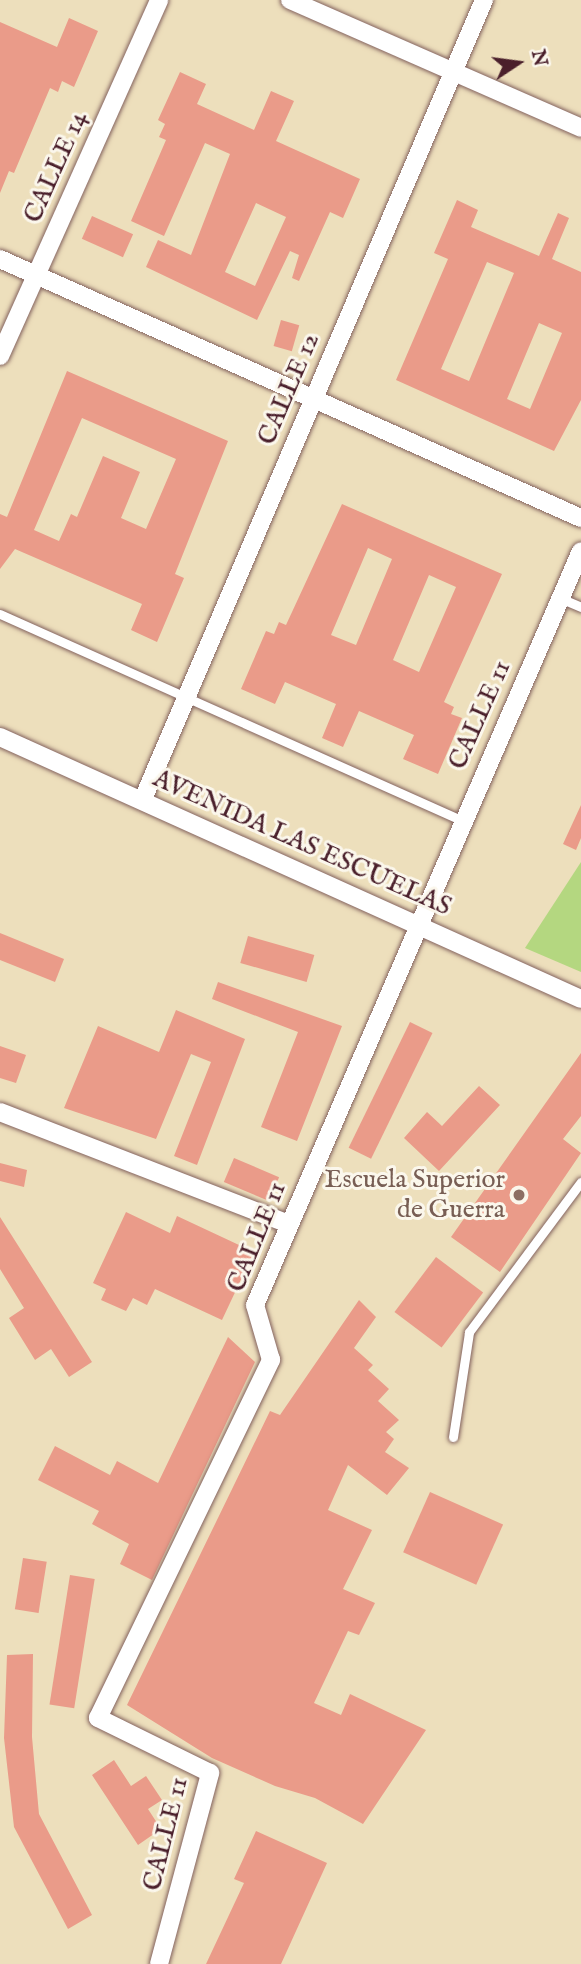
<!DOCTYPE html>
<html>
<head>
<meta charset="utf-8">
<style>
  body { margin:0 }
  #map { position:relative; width:581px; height:1964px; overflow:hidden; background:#eddfbc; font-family:"IM FELL English",serif }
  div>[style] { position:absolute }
  .green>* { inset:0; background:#b4d780 }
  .building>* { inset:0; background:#ea9b89; transform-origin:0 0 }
  .roads { filter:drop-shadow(0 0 2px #83625e) drop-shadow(0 0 2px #83625e) }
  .lane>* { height:9px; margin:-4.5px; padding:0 4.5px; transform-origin:4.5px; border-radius:4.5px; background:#fff }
  .street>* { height:18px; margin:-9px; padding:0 9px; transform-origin:9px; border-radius:9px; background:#fff }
  .dots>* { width:19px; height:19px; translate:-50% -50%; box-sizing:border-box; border:4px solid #fbf7ec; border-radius:50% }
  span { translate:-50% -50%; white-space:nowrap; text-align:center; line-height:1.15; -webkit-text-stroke:6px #fbf7ec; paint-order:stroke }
  .street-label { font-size:26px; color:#4a1f2b }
  .education-label { font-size:26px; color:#785e54 }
  .right { translate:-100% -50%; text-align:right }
  .north { position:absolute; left:483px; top:28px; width:70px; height:70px; -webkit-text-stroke:5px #fbf7ec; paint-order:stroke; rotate:77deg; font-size:19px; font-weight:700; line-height:28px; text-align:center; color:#4a1f2b }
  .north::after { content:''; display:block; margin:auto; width:24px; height:32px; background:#4a1f2b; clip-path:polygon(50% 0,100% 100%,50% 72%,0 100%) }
</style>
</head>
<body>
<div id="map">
  <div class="green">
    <i style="clip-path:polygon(581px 862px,581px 972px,525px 948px)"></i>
  </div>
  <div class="building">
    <i style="clip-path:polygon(69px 18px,98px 31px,74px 87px,62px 81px,58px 92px,50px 88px,14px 173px,9px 171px,0 193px,0 22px,57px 47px)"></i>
    <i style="clip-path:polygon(evenodd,180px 72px,206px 84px,197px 104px,254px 130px,271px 91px,294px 101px,276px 141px,360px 179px,343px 218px,330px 212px,299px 281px,292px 278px,299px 255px,290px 251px,257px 320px,146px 267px,158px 240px,191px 255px,230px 154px,205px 143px,164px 236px,131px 221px,166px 140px,159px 137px,165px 124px,158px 120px,180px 72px,256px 203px,286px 217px,255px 286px,225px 272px,256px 203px)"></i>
    <i style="clip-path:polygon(evenodd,457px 200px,478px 210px,471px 227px,539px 256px,558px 213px,569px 218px,552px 259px,581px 272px,581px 400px,554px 451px,396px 380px,448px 259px,434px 253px,457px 200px,487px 262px,514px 273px,469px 381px,441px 369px,487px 262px,457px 200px,539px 323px,562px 333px,530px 409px,507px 399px,539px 323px)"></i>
    <i style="left:92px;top:216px;width:45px;height:25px;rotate:24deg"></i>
    <i style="left:281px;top:320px;width:19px;height:27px;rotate:16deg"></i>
    <i style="clip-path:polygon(evenodd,67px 371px,228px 441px,175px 574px,184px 578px,157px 642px,131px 630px,142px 604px,15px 549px,0 569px,0 514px,7px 517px,67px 371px,82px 418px,176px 459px,146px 529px,121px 518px,140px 472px,103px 456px,77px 517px,71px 514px,59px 541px,34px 530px,82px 418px)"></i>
    <i style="clip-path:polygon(evenodd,342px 504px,502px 574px,444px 702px,454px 707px,451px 714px,462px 718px,438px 774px,403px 759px,414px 735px,359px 711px,343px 747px,322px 738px,336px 704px,285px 682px,275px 704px,241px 689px,266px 631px,274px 634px,279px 622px,286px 625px,342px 504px,368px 548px,392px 559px,356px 645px,331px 635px,368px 548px,342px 504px,429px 575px,456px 587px,419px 672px,393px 660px,429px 575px)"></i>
    <i style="clip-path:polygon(581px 805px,581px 838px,576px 850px,563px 844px)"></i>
    <i style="clip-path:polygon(0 933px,64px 959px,55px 982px,0 960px)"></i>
    <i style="left:248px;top:936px;width:69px;height:28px;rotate:16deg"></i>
    <i style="clip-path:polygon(218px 982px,342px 1026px,297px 1141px,261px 1127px,298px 1032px,212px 999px)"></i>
    <i style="clip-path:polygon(176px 1010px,245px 1039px,197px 1165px,174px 1156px,211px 1062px,191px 1054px,156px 1139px,64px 1108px,98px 1026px,159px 1052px)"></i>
    <i style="left:410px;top:1022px;width:25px;height:140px;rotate:26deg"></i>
    <i style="clip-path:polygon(0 1046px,26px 1055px,16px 1083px,0 1078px)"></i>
    <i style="clip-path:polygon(581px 1053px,581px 1116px,563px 1139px,581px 1153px,500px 1272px,451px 1237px)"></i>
    <i style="clip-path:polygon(479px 1086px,500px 1105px,439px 1171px,404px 1138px,427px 1112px,442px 1126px)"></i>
    <i style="left:234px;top:1158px;width:49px;height:26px;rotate:23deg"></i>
    <i style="clip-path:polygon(0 1163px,27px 1170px,24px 1187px,0 1181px)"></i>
    <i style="clip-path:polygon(126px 1212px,170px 1233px,177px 1216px,254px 1252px,222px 1320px,155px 1289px,147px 1305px,133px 1298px,126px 1311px,101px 1300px,106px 1289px,93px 1283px)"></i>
    <i style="clip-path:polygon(0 1217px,92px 1362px,69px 1377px,51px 1349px,35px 1360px,9px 1318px,24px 1308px,0 1269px)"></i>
    <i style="left:436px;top:1257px;width:59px;height:69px;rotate:37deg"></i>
    <i style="clip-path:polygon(359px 1300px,376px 1317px,354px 1348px,373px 1365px,368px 1370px,389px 1389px,378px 1401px,399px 1420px,386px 1432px,394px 1439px,385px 1452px,409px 1468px,387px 1495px,348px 1465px,328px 1510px,372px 1530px,343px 1589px,375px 1603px,359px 1635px,348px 1631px,314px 1703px,341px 1715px,350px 1694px,426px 1730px,363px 1824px,315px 1798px,275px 1786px,212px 1758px,127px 1705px,270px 1411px,280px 1415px)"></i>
    <i style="clip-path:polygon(228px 1337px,255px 1362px,152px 1580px,120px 1564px,129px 1544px,92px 1524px,99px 1511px,38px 1480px,55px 1446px,110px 1475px,117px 1461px,158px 1483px)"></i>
    <i style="left:430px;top:1492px;width:80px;height:66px;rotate:24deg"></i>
    <i style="left:23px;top:1558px;width:24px;height:52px;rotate:9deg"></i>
    <i style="left:70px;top:1575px;width:25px;height:131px;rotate:9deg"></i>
    <i style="clip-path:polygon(33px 1654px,32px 1737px,39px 1814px,92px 1915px,68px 1929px,14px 1827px,4px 1738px,7px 1655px)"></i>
    <i style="clip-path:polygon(114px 1760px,131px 1786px,146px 1776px,162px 1800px,148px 1809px,161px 1829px,138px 1845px,92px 1775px)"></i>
    <i style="clip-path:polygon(256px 1831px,327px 1863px,281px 1964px,206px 1964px,244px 1883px,234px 1879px)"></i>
  </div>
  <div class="roads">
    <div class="lane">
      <i style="left:560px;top:598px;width:23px;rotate:23deg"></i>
      <i style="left:0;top:614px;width:507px;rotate:24.09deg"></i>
      <i style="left:453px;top:1437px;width:106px;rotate:-81.3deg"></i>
      <i style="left:469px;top:1332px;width:187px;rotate:-53.3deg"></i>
    </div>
    <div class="street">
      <i style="left:290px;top:0;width:318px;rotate:23.7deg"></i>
      <i style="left:0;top:259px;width:636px;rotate:24.03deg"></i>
      <i style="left:0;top:356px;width:390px;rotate:-65.9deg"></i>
      <i style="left:0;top:737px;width:637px;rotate:24.27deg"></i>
      <i style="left:143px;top:799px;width:869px;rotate:-66.89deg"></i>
      <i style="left:0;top:1112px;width:310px;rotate:21.2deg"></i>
      <i style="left:159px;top:1964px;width:198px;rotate:-75deg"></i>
      <i style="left:210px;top:1773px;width:125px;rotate:-153.8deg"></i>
      <i style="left:98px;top:1718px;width:398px;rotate:-64.2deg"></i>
      <i style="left:271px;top:1360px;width:57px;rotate:-106.2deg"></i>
      <i style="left:255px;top:1305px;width:821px;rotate:-66.62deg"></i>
    </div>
  </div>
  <div class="dots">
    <i style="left:519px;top:1195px;background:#8d6e63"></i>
  </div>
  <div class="street-label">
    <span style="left:56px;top:167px;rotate:-66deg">CALLE 14</span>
    <span style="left:289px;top:389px;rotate:-67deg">CALLE 12</span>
    <span style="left:480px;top:715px;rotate:-66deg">CALLE 11</span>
    <span style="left:302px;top:843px;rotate:24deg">AVENIDA LAS ESCUELAS</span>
    <span style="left:257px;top:1237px;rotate:-68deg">CALLE 11</span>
    <span style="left:166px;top:1834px;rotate:-76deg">CALLE 11</span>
  </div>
  <div class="education-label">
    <span class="right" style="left:505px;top:1195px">Escuela Superior<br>de Guerra</span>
  </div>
  <div class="north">N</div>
</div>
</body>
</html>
